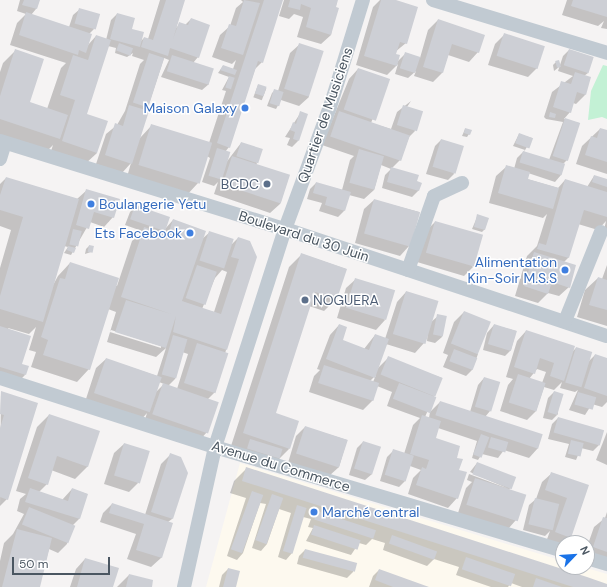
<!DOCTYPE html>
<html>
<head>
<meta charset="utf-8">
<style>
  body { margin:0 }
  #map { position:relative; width:607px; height:587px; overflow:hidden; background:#f5f3f3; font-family:"DM Sans",sans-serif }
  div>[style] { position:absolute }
  .commercial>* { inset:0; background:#fdf9ef }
  .green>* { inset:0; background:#c3f1d5 }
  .shadow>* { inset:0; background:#0003; transform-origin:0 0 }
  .building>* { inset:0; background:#cdcfd5; transform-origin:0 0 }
  .minor>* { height:14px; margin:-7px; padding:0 7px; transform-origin:7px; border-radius:7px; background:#c1cad2 }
  .dots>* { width:11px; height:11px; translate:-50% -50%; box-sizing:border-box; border:2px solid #fff; border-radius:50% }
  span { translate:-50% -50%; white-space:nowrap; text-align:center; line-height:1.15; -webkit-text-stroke:3px #fff; paint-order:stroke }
  .shop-label { font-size:14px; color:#366cbe }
  .right { translate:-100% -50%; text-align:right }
  .left { translate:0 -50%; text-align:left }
  .street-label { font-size:14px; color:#4a5661 }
  .service-label { font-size:14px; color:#4e5e75 }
  .north { position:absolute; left:555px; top:535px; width:40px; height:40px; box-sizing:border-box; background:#fff; border:1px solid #b7bbc0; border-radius:50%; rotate:65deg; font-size:11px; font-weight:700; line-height:16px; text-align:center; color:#4a5661 }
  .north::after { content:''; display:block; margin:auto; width:14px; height:18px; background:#1a73e8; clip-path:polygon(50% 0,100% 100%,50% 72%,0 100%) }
  .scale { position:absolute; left:12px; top:557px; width:98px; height:18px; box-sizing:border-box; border:2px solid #4a5661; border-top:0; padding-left:5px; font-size:12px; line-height:14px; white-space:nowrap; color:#4a5661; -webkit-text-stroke:3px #fff; paint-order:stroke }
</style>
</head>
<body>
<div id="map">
  <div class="commercial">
    <i style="clip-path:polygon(240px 463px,563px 561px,563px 567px,583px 567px,607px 574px,607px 587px,206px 587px)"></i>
  </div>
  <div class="green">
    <i style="clip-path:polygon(603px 65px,607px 66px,607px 119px,602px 117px,588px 120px,591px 91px)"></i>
  </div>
  <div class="shadow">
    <i style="clip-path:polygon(20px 0,39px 0,36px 9px,31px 15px,69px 27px,73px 15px,80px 9px,98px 15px,94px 29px,89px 34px,88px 45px,96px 36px,106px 40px,111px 20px,117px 14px,140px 42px,144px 38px,148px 39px,160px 0,184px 0,176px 28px,180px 24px,185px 25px,191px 19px,198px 57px,193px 63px,209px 84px,202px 90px,161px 77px,169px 60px,164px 58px,148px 107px,144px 111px,140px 138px,152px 125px,209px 143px,226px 91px,222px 90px,229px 77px,218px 73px,223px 66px,233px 69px,236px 60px,232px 64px,212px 57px,220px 35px,230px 26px,236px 8px,243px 2px,241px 0,282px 0,262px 62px,255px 69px,229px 147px,225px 152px,225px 164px,241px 143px,257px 163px,256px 165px,289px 176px,280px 204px,270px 213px,214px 194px,218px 182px,214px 186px,202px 182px,210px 158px,207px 156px,198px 183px,186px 196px,127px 177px,131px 163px,122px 173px,96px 164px,106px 134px,117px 125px,125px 111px,140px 64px,144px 60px,132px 56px,133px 53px,127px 57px,115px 53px,116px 48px,108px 46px,86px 115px,97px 153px,84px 165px,50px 154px,53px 145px,47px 151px,0 136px,0 72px,3px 63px,16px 50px,29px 103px,47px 109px,61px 68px,66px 63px,10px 45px,17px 23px,26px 14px,17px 11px)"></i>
    <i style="clip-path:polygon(284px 0,337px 0,331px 35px,321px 44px,297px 37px,303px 17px,294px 14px,289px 19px,279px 16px)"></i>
    <i style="clip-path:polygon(380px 0,392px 0,406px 43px,395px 52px,398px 61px,406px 53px,420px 58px,428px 30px,438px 20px,478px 52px,469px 62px,448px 55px,442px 73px,433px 82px,414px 76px,416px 71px,408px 78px,395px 74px,398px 64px,387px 75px,356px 65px,373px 7px)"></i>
    <i style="clip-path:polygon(567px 0,607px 0,607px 29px,601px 28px,604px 21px,598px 26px,562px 15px)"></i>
    <i style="clip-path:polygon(504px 35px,537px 68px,528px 77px,488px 65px,495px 44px)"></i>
    <i style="clip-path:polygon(300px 44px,309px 97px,299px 106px,281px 100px,276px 109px,267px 106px,272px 93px,275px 90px,278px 91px,290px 53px)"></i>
    <i style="clip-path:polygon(569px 50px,588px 73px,584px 76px,585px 95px,576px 104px,573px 103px,570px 112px,564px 119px,579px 123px,567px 160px,563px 164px,561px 175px,555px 182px,528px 173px,527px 179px,558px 188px,565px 180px,587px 187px,594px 176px,607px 180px,607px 231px,604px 230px,606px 221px,598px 230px,578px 224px,568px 258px,564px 262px,569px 287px,559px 296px,548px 293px,538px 303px,515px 296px,527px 256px,537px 246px,547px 214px,543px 218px,489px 203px,496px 176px,506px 167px,514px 169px,517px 158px,525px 150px,513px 146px,519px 134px,532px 138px,524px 152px,549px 160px,563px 122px,546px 119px,544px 117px,552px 92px,573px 76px,558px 71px,563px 56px)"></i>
    <i style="clip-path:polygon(556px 62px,559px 67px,554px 71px,553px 65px)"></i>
    <i style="clip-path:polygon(358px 69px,388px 80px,371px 123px,391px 129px,397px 112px,411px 101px,407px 107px,415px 131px,409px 137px,401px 159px,392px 168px,416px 182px,419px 190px,412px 197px,382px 188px,385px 175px,391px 169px,381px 165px,374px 190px,364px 199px,349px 195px,344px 211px,338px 217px,319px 211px,322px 203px,307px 199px,310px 189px,316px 183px,342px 190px,350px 160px,354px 156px,322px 145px,349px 79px)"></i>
    <i style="left:258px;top:85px;width:9px;height:13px;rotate:21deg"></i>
    <i style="clip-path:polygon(301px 112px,298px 141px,292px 147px,287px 145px,290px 138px,285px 137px)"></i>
    <i style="clip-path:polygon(465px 129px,469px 134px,467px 137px,462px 136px)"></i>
    <i style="clip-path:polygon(600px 129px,607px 131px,607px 174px,576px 164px,582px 146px)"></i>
    <i style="clip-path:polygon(441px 140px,454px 174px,448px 180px,426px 174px,435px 146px)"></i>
    <i style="clip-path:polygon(evenodd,6px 178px,77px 199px,87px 190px,113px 217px,104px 227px,90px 222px,71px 255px,64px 253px,68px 247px,64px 246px,52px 287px,58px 276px,70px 263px,117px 286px,132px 241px,142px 231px,125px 225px,130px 212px,136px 206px,165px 229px,173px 220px,201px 240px,210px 232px,232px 244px,238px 238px,249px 242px,226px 350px,215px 392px,208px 399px,207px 432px,198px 442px,144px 423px,147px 413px,140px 421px,85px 402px,96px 368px,106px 359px,157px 376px,166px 348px,156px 357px,107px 342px,116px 312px,108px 309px,89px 369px,77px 382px,31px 367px,36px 352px,29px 350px,36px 327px,29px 334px,8px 328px,25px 375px,13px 387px,0 383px,0 268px,11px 230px,0 226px,0 184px,6px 178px,222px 270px,227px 272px,214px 312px,202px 309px,215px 278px,222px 270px,6px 178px,111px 330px,161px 346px,161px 348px,110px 332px,111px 330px,6px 178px,182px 352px,188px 354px,177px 389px,168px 386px,175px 379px,182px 352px,6px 178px,159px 382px,164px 384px,156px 392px,159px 382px)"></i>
    <i style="clip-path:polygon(374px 200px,419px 212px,409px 246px,400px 256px,355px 243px,364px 209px)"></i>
    <i style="clip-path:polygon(478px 215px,485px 229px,482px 232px,472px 229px)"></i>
    <i style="clip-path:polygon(435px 222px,473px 267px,464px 276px,417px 262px,426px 231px)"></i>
    <i style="clip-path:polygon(89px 246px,91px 252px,85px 254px,86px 249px)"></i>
    <i style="clip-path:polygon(302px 254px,346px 269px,336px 299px,324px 311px,309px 306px,274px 414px,289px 449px,277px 461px,231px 446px,289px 267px)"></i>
    <i style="clip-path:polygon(607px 265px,607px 326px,577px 317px,585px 290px,598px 278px,602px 279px)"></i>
    <i style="clip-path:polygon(356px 279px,385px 320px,376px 330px,337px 318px,346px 288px)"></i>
    <i style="clip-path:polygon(evenodd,406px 292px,430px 323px,438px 316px,442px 337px,435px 343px,427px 341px,428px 330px,424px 343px,415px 353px,386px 344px,377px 369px,388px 358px,442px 378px,425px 417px,429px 418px,430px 412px,440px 402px,470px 412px,478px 385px,484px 378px,490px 411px,485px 417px,538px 448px,529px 458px,504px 450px,498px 458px,482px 454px,478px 460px,472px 458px,477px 441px,438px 428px,435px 438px,455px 458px,458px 470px,457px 498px,448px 508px,408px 494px,413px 478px,421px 470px,410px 466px,405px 481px,399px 487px,380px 481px,387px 457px,394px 450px,404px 454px,413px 425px,420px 418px,387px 406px,392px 392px,377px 386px,373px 400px,363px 410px,309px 392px,314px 376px,320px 370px,317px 369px,330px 335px,339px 325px,341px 341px,364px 349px,375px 335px,385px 339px,397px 302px,406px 292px,376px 375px,373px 382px,370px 381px,376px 375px)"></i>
    <i style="clip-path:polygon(464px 312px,478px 354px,472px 370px,466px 376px,443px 367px,448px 355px,443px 353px,454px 322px)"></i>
    <i style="clip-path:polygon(494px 325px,516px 331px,511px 350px,505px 356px,483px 350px,487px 333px)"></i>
    <i style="clip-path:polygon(evenodd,526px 331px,573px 351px,576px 348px,588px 362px,595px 355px,607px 359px,607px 402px,602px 407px,592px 404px,585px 415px,569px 410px,578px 390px,575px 392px,560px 388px,562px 382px,554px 390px,544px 387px,536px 411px,527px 420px,500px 411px,508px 385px,513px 379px,506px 377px,517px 341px,526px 331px,537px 369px,546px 372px,542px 383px,529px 379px,537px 369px)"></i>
    <i style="clip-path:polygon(1px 392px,37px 404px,7px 499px,0 506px)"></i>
    <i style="clip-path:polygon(554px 392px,558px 414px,552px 420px,543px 418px,548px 398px)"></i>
    <i style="clip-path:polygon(49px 415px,88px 466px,75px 479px,51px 470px,47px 484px,39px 492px,62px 500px,72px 489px,87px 494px,79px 519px,72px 526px,67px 544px,58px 553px,49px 549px,39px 587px,0 587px,0 561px,4px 543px,13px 534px,24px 514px,17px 511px,20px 499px,26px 494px,16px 491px,37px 427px)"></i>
    <i style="clip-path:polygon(558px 418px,599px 445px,593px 451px,581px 448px,576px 460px,565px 457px,569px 444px,548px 439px,552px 424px)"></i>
    <i style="clip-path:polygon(305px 427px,347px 440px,339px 467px,329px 476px,288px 463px,296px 436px)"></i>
    <i style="clip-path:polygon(607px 432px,607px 465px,596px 460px)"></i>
    <i style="clip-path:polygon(363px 442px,372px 474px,365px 480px,349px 475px,357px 448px)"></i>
    <i style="clip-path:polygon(124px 444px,138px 483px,129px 492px,104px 484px,114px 453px)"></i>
    <i style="clip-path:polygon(171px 454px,172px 519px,168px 522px,172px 524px,161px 558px,151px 567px,127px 559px,136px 534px,100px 522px,103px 513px,112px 504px,145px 515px,161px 464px)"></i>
    <i style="clip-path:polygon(477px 463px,515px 478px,509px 490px,524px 495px,516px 520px,507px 530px,458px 513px,466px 488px,472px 482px,467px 480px,469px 474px,509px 489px,470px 472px)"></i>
    <i style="clip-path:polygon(247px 468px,607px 585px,607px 587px,522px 587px,511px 583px,508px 587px,491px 587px,456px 575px,459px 567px,434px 559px,427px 566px,383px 550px,385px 543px,372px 539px,366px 545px,359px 543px,351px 555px,306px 541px,313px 528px,308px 527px,311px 519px,303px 517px,292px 553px,286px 560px,278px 557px,291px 513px,279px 509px,267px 544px,261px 551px,252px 548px,266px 504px,260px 503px,243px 553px,237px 560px,227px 556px,246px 498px,230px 493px,234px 481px)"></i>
    <i style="clip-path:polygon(552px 473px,588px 486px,570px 537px,563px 544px,546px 542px,550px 531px,545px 536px,523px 530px,529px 505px,536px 499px,542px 482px)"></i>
    <i style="clip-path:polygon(607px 512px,607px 565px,587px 557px,587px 547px,594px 527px,605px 518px)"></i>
    <i style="clip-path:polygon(305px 550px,355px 564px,353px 572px,347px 578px,297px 564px,299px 556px)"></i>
    <i style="clip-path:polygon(85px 559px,112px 587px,70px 587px,76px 569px)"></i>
    <i style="clip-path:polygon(228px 569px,235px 587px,219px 587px,222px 575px)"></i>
    <i style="clip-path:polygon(379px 570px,425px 587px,369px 587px,373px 576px)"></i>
    <i style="clip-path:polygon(129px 575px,151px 587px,117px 587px)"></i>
  </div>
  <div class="building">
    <i style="clip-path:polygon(24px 0,40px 0,37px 9px,22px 5px)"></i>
    <i style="clip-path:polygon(166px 0,185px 0,173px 39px,179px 22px,188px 25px,191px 18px,210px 25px,199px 58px,170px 48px,168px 56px,141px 47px,144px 37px,153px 40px)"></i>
    <i style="clip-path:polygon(244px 0,260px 3px,243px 55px,221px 48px,229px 24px,236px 26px)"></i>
    <i style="clip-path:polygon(264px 0,283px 0,263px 63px,258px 61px,230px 148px,217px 143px)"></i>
    <i style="clip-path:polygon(290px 0,338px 0,336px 7px,339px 8px,331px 35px,306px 27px,311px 8px,301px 4px,300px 10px,288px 7px)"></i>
    <i style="clip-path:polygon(381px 0,396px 0,418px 7px,407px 44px,400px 42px,396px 54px,400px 55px,397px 66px,364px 56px)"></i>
    <i style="clip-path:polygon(573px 0,607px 0,607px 17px,571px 6px)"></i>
    <i style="left:79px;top:8px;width:22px;height:16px;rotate:16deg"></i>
    <i style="clip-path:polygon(26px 12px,92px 34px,86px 53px,79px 50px,78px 55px,19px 35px)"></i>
    <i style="clip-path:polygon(117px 13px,135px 18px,132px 29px,144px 32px,140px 47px,110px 39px)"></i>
    <i style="clip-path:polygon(438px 19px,485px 35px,479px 53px,452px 44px,443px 73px,423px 67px)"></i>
    <i style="left:504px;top:33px;width:43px;height:24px;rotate:18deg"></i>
    <i style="clip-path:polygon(96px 35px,111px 40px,87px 114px,108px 121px,97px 153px,62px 141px,75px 100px,60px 95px,73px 55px,88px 60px)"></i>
    <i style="left:119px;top:43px;width:15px;height:8px;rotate:20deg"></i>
    <i style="left:299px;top:43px;width:26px;height:48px;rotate:18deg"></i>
    <i style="clip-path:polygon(15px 49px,44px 59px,30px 102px,68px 115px,60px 139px,0 119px,0 96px)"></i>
    <i style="left:569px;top:49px;width:26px;height:17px;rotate:18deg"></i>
    <i style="left:405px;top:52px;width:16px;height:17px;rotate:18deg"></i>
    <i style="left:149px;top:53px;width:16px;height:52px;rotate:18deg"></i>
    <i style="left:172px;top:55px;width:44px;height:17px;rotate:18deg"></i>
    <i style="left:559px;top:60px;width:7px;height:4px;rotate:74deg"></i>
    <i style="clip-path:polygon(223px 65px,237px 70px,235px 75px,220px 70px)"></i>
    <i style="left:358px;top:68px;width:34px;height:44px;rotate:19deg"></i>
    <i style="clip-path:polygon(575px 72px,591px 77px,586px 95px,577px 92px,571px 113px,553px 107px,561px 81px,571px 84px)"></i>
    <i style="left:229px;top:76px;width:6px;height:12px;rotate:18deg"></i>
    <i style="left:258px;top:84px;width:9px;height:10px;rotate:18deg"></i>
    <i style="left:274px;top:89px;width:10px;height:15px;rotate:17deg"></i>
    <i style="clip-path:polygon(129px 105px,149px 111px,132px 164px,105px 155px,115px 123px,123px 126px)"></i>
    <i style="left:403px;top:105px;width:21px;height:21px;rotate:17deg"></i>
    <i style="clip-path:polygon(300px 111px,308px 114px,299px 141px,293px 139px,295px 132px,290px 130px,293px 122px,296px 124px)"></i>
    <i style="left:339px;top:111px;width:75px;height:27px;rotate:19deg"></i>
    <i style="clip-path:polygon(550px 112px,556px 114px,555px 118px,549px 117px)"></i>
    <i style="left:565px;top:118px;width:16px;height:40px;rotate:18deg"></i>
    <i style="left:151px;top:124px;width:64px;height:43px;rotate:17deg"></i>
    <i style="clip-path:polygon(465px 128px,472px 130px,470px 135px,464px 133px)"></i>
    <i style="clip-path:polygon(600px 128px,607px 130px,607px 162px,585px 155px,591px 136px,597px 138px)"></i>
    <i style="left:519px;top:133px;width:15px;height:11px;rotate:20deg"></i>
    <i style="left:441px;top:139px;width:24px;height:29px;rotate:17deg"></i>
    <i style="left:241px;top:142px;width:23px;height:15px;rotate:18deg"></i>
    <i style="left:217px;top:148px;width:14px;height:29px;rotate:17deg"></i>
    <i style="left:359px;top:149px;width:26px;height:35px;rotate:16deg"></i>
    <i style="left:523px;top:151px;width:44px;height:12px;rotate:17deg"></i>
    <i style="left:232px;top:156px;width:61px;height:30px;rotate:18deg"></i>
    <i style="clip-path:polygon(506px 165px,530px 172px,528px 179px,559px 188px,553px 209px,498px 193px)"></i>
    <i style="clip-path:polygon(391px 167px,419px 175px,417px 181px,422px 183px,419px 191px,387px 182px)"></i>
    <i style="clip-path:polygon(594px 175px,607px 179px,607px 187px,592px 182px)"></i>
    <i style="clip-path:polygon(6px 177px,79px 199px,43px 322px,0 309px,0 296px,23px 217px,0 210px,0 195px)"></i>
    <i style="clip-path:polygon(565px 179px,607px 192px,607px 217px,584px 210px,569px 258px,537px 249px,539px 243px,546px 245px)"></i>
    <i style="clip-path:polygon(316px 182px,351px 192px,345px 211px,325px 205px,327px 197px,313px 193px)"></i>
    <i style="clip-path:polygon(86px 189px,120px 199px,114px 218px,94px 212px,89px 229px,76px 225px)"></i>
    <i style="left:374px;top:199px;width:48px;height:36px;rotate:16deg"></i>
    <i style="left:135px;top:205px;width:37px;height:15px;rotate:19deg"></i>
    <i style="clip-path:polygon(477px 214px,489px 218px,485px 230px,474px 227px)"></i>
    <i style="clip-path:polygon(173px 219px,206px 231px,182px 301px,221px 314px,239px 259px,231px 257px,238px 237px,250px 241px,257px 257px,227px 350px,173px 332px,176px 316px,166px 348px,115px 332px,126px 300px,171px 314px,121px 297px,144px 227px,168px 235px)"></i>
    <i style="left:435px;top:221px;width:50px;height:33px;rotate:16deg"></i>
    <i style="left:73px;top:229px;width:9px;height:16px;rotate:13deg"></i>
    <i style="left:209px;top:231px;width:26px;height:31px;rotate:18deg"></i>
    <i style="left:89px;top:245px;width:5px;height:7px;rotate:11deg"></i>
    <i style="clip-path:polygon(68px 246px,76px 248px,74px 253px,67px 250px)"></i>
    <i style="clip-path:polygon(534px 252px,576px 265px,570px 288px,552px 282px,548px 294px,524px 286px)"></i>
    <i style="clip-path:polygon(301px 253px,347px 269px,337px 299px,315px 292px,276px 413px,299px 421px,290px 449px,243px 433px)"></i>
    <i style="clip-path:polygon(70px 262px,119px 278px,90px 370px,43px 355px,48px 340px,41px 337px,60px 278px,65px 279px)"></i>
    <i style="left:197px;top:265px;width:21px;height:35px;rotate:19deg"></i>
    <i style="clip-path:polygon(598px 277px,607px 280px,607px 310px,589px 305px)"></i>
    <i style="left:355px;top:278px;width:42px;height:31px;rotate:17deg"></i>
    <i style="left:406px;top:291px;width:34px;height:45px;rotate:17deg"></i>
    <i style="left:464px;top:311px;width:29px;height:35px;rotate:22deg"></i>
    <i style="left:437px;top:314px;width:10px;height:21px;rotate:11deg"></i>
    <i style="clip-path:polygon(339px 324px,347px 327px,343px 340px,369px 350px,375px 334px,389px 339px,375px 378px,326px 359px)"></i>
    <i style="left:494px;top:324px;width:24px;height:21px;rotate:17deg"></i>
    <i style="clip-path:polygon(0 326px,31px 336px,22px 364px,29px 366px,26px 375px,0 367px)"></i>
    <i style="clip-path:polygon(526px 330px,575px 346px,564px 381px,550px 376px,554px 363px,540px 358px,535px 374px,514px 367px)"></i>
    <i style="left:173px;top:335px;width:15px;height:41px;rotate:16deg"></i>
    <i style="left:197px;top:343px;width:33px;height:42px;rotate:18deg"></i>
    <i style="left:576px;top:347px;width:17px;height:37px;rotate:17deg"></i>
    <i style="left:454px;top:349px;width:25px;height:13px;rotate:21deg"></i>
    <i style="clip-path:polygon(595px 354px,607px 358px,607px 396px,584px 388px)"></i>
    <i style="left:388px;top:356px;width:59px;height:20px;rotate:22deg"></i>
    <i style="left:106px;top:358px;width:59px;height:37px;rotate:19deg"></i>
    <i style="left:324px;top:365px;width:58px;height:19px;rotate:18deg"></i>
    <i style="left:518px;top:374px;width:29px;height:30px;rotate:18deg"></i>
    <i style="left:484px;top:377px;width:17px;height:31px;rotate:17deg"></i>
    <i style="left:163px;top:383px;width:59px;height:33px;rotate:19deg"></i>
    <i style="left:399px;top:383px;width:40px;height:17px;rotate:21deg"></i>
    <i style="clip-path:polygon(1px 391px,38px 403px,8px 500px,0 497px,0 428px,4px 415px,0 414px)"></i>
    <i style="left:554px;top:391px;width:10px;height:22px;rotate:17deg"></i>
    <i style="left:578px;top:392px;width:19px;height:13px;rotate:16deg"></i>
    <i style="left:440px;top:401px;width:108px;height:15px;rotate:18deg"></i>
    <i style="clip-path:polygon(49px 414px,100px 431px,88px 467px,57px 456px,48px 485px,28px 478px)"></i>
    <i style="clip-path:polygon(422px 415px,441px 421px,436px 438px,460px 446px,457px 458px,463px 459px,459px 470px,467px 472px,458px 499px,416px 485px,422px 467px,426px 469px,429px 460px,410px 454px)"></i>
    <i style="left:558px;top:417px;width:48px;height:16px;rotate:16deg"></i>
    <i style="left:305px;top:426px;width:45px;height:29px;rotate:18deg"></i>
    <i style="left:481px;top:434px;width:9px;height:22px;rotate:21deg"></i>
    <i style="left:491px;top:437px;width:18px;height:11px;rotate:16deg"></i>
    <i style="left:250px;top:439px;width:34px;height:10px;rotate:17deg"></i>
    <i style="left:571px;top:440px;width:13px;height:14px;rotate:13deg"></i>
    <i style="left:363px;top:441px;width:19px;height:29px;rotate:18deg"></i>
    <i style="left:124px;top:443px;width:27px;height:34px;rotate:17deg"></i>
    <i style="left:393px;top:449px;width:22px;height:27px;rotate:18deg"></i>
    <i style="clip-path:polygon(170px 453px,181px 457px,188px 473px,173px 519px,151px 512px)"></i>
    <i style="left:477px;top:462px;width:42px;height:13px;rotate:21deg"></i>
    <i style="clip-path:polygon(246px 467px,587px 577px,607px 584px,607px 587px,573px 587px,242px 481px)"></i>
    <i style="clip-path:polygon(551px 472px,589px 485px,571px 538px,555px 532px,567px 498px,545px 490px)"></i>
    <i style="left:475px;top:478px;width:54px;height:28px;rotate:18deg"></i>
    <i style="clip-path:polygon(30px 488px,68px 501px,72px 488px,88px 494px,80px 519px,25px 502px)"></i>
    <i style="left:252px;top:491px;width:12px;height:62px;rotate:20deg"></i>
    <i style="left:272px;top:494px;width:12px;height:49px;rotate:20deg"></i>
    <i style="left:535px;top:498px;width:25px;height:27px;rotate:14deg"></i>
    <i style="clip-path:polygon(112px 503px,173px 523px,162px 558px,136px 550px,144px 524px,109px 513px)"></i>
    <i style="left:297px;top:505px;width:10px;height:48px;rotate:17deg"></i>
    <i style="left:29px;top:507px;width:50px;height:19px;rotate:22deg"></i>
    <i style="left:317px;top:511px;width:62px;height:9px;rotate:18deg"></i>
    <i style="clip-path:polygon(603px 517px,607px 518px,607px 552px,593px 547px)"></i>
    <i style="left:314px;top:525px;width:49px;height:10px;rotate:18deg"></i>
    <i style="clip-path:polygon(17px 529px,52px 538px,40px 587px,2px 587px)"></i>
    <i style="left:392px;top:535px;width:48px;height:9px;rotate:20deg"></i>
    <i style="left:305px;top:549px;width:54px;height:9px;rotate:15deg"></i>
    <i style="left:466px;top:557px;width:52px;height:13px;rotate:19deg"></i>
    <i style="clip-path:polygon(85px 558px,119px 568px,113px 587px,77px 587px)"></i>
    <i style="clip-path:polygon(228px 568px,240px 571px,236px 587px,223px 587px)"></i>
    <i style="clip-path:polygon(379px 569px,429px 587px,393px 587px,375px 580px)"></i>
    <i style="clip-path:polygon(129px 574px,153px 580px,152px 587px,126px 587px)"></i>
    <i style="clip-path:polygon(536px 578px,562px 587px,533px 587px)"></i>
  </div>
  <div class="minor">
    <i style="left:433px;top:0;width:182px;rotate:16.9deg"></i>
    <i style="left:0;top:141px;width:298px;rotate:17.2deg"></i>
    <i style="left:285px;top:229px;width:339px;rotate:18.4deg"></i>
    <i style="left:0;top:159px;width:17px;rotate:-73deg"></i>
    <i style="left:408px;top:270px;width:78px;rotate:-70.6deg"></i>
    <i style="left:434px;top:196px;width:31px;rotate:-25deg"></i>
    <i style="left:565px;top:321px;width:96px;rotate:-68deg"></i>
    <i style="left:0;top:378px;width:226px;rotate:17.8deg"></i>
    <i style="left:215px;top:447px;width:363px;rotate:16.6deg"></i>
    <i style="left:587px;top:558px;width:21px;rotate:17deg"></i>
    <i style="left:184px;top:587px;width:143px;rotate:-77.5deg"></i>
    <i style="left:215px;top:447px;width:229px;rotate:-72.2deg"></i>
    <i style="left:285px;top:229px;width:130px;rotate:-69.8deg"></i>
    <i style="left:330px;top:107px;width:112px;rotate:-72.9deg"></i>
  </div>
  <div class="dots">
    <i style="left:245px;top:108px;background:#3f7fe0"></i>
    <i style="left:267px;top:184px;background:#5c6f8a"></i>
    <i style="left:91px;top:204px;background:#3f7fe0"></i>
    <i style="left:190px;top:233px;background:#3f7fe0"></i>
    <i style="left:565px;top:270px;background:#3f7fe0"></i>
    <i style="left:305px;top:300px;background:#5c6f8a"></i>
    <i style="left:314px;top:512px;background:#3f7fe0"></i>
  </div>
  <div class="shop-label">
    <span class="right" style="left:237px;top:108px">Maison Galaxy</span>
    <span class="left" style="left:99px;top:204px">Boulangerie Yetu</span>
    <span class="right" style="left:182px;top:233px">Ets Facebook</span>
    <span class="right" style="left:557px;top:270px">Alimentation<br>Kin-Soir M.S.S</span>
    <span class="left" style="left:322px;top:512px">Marché central</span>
  </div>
  <div class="street-label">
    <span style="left:325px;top:115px;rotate:-71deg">Quartier de Musiciens</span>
    <span style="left:304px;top:236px;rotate:18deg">Boulevard du 30 Juin</span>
    <span style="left:281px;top:466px;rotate:17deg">Avenue du Commerce</span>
  </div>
  <div class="service-label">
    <span class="right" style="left:259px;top:184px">BCDC</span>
    <span class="left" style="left:313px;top:300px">NOGUERA</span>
  </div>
  <div class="north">N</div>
  <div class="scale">50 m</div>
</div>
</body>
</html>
